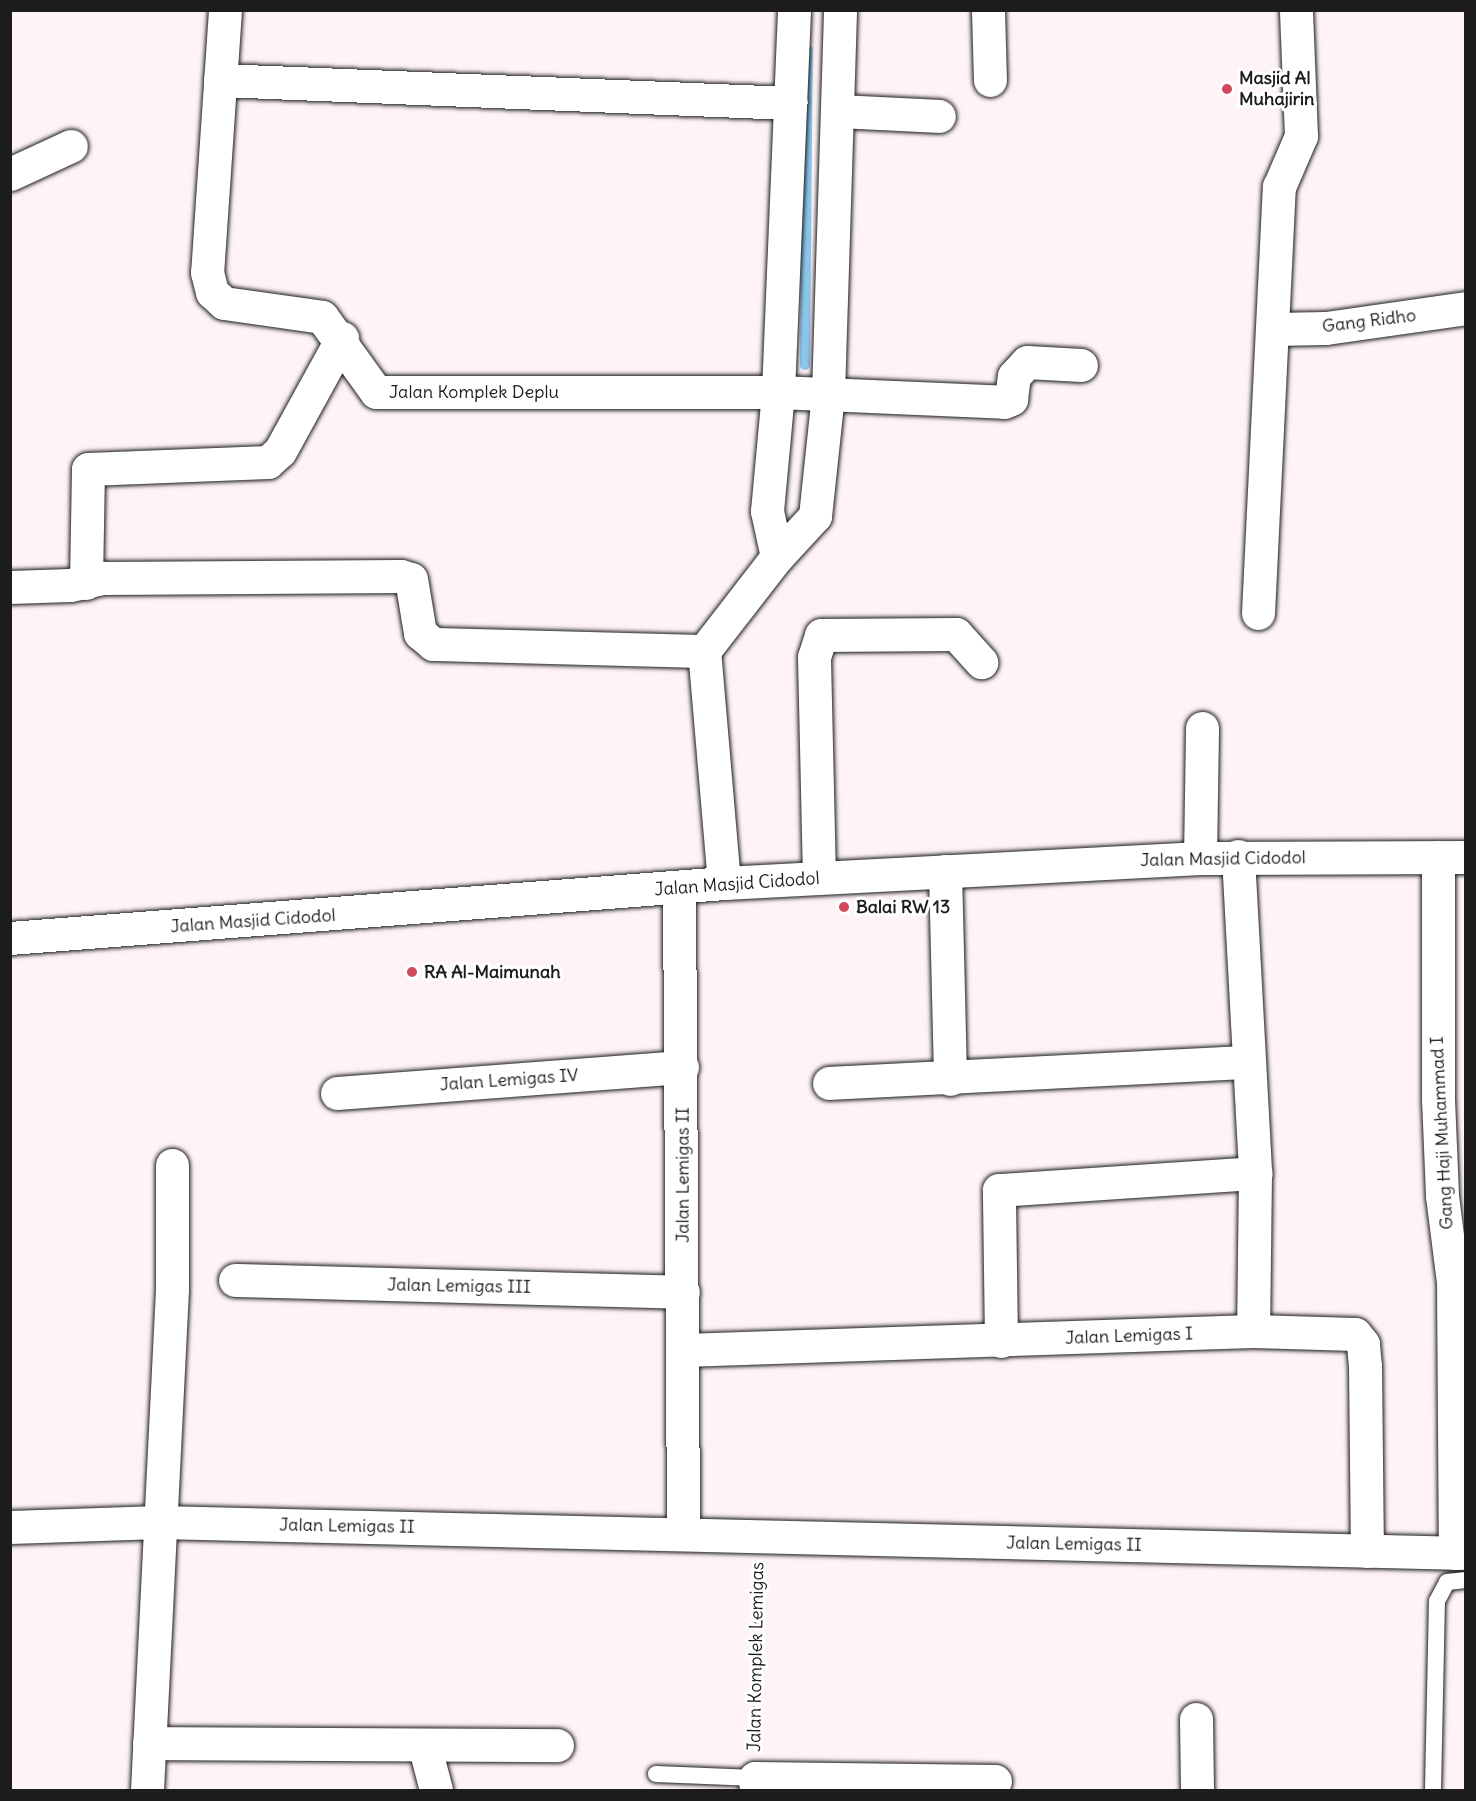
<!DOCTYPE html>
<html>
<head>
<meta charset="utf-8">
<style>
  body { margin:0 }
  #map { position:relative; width:1476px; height:1801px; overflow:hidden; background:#fef3f7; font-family:Delius,sans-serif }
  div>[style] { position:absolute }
  .stream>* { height:10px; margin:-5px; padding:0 5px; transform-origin:5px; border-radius:5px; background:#8cc7ec }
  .path>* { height:4px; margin-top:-2px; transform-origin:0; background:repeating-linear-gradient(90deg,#1c1c1c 0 6px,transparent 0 10.5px) }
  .roads { filter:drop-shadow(0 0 2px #1c1c1c) drop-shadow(0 0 2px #1c1c1c) }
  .lane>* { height:16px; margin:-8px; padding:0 8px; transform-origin:8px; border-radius:8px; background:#fff }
  .street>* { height:33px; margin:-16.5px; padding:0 16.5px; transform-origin:16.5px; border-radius:16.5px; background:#fff }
  .dots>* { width:16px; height:16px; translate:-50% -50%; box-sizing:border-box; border:3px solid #fff; border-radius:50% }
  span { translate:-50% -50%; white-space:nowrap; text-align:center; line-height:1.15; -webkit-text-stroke:6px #fff; paint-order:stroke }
  .poi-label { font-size:18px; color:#1c1c1c; font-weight:700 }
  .left { translate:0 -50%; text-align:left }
  .street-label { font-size:18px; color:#1c1c1c }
  .frame { position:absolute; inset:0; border:12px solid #1c1c1c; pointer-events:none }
</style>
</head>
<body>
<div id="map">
  <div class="stream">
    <i style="left:805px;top:365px;width:315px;rotate:-89.5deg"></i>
  </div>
  <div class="path">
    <i style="left:755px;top:1744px;width:175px;rotate:-89.3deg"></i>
  </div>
  <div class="roads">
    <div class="lane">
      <i style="left:656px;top:1774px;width:99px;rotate:2.3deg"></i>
      <i style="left:1433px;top:1790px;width:189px;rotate:-88.8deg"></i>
      <i style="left:1437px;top:1601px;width:21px;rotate:-62deg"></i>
      <i style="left:1447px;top:1582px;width:19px;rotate:-6deg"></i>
    </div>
    <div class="street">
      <i style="left:225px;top:10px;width:263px;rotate:93.9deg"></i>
      <i style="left:207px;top:272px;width:21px;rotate:76deg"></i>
      <i style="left:212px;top:292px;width:16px;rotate:43deg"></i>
      <i style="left:224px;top:303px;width:99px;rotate:8.1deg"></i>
      <i style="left:322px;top:317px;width:92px;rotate:54.2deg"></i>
      <i style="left:376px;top:392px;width:402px"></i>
      <i style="left:778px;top:392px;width:382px;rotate:-87.6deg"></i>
      <i style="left:988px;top:10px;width:70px;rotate:88.4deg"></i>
      <i style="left:220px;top:80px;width:571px;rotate:2.31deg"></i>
      <i style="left:840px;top:111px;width:99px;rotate:2.9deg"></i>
      <i style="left:10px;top:174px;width:67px;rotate:-24.7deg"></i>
      <i style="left:1273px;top:329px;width:53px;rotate:-1.1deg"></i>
      <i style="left:1326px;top:328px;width:141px;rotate:-8.1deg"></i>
      <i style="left:777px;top:557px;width:56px;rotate:-47.2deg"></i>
      <i style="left:815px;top:516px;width:123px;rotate:-83.9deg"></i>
      <i style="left:828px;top:394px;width:384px;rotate:-88.2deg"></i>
      <i style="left:86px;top:583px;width:114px;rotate:-89deg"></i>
      <i style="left:88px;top:469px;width:180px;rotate:-2.2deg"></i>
      <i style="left:268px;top:462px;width:16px;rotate:-43deg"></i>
      <i style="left:280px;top:451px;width:129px;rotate:-61.2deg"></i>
      <i style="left:10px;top:587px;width:60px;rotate:-1.9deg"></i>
      <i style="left:70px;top:585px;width:35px;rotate:-12deg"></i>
      <i style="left:104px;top:578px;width:297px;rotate:-0.4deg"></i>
      <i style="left:401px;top:576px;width:10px;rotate:17deg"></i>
      <i style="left:411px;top:579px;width:55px;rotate:80.5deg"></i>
      <i style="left:420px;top:633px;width:17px;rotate:40deg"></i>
      <i style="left:433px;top:644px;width:271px;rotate:1.5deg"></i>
      <i style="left:1258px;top:613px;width:427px;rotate:-87.2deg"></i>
      <i style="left:1279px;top:187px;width:56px;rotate:-66.7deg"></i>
      <i style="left:1301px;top:136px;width:126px;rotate:-92.3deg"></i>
      <i style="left:1238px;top:856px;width:317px;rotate:86.9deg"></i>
      <i style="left:1438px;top:857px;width:242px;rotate:90deg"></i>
      <i style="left:1438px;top:1099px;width:97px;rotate:87.6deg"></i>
      <i style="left:1442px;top:1196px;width:87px;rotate:82.7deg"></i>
      <i style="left:1453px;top:1282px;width:271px;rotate:89.6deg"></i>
      <i style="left:1200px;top:858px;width:130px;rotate:-89.1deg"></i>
      <i style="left:945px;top:871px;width:208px;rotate:88.6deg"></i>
      <i style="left:819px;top:878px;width:221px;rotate:-91.3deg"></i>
      <i style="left:814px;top:657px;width:23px;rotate:-72deg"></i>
      <i style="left:821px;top:635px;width:135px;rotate:-0.4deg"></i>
      <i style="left:956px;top:634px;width:38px;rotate:48deg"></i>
      <i style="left:724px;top:883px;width:233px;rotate:-94.9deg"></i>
      <i style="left:704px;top:651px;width:119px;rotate:-52.2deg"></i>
      <i style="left:777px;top:557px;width:47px;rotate:-102.3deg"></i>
      <i style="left:767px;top:511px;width:120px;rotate:-84.7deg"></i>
      <i style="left:778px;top:392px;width:226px;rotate:2.5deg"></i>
      <i style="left:1004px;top:402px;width:8px;rotate:-23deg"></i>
      <i style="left:1011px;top:399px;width:23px;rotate:-83deg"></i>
      <i style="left:1014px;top:376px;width:19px;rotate:-47deg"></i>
      <i style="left:1027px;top:362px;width:54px;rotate:3.2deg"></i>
      <i style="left:679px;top:888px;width:645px;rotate:89.64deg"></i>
      <i style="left:10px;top:938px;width:716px;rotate:-4.4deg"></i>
      <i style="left:724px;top:883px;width:477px;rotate:-3deg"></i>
      <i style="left:1200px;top:858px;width:266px;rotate:-0.2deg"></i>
      <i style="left:829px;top:1083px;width:419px;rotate:-2.9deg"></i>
      <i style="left:337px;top:1093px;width:346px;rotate:-4.3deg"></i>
      <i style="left:235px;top:1280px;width:448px;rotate:1.5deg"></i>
      <i style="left:1001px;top:1341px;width:151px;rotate:-90.8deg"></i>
      <i style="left:999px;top:1190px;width:257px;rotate:-3.8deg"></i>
      <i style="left:1255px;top:1173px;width:158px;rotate:90.7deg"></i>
      <i style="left:683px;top:1350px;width:570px;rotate:-1.91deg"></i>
      <i style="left:1253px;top:1331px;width:102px;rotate:1.7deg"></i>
      <i style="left:1355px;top:1334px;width:13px;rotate:51deg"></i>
      <i style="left:1363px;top:1344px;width:22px;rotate:85deg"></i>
      <i style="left:1365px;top:1366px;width:185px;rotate:89.4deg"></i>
      <i style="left:10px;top:1527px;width:149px;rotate:-1.9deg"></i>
      <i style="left:159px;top:1522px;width:1307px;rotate:1.36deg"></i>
      <i style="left:1196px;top:1719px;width:71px;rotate:89.2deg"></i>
      <i style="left:149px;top:1743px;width:408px;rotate:0.3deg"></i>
      <i style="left:425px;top:1748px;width:43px;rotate:75.3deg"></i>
      <i style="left:147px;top:1790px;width:502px;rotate:-87.14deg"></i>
      <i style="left:172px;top:1289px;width:124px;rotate:-90deg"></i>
      <i style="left:756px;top:1790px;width:12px;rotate:-95deg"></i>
      <i style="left:755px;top:1778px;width:240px;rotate:0.7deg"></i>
    </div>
  </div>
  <div class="dots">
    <i style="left:1227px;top:89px;background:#d1495b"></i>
    <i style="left:844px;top:907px;background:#d1495b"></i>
    <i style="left:412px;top:972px;background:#d1495b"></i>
  </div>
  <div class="poi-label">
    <span class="left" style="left:1239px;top:89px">Masjid Al<br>Muhajirin</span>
    <span class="left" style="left:856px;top:907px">Balai RW 13</span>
    <span class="left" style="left:424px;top:972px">RA Al-Maimunah</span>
  </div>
  <div class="street-label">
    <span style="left:1369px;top:321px;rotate:-7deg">Gang Ridho</span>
    <span style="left:474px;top:392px">Jalan Komplek Deplu</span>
    <span style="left:1223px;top:859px;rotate:-1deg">Jalan Masjid Cidodol</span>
    <span style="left:737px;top:884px;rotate:-4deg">Jalan Masjid Cidodol</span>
    <span style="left:253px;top:921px;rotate:-4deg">Jalan Masjid Cidodol</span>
    <span style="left:509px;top:1080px;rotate:-4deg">Jalan Lemigas IV</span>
    <span style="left:1442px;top:1133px;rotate:-93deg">Gang Haji Muhammad I</span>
    <span style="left:683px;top:1175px;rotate:-90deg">Jalan Lemigas II</span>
    <span style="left:459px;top:1286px;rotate:1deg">Jalan Lemigas III</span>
    <span style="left:1129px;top:1336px;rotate:-2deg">Jalan Lemigas I</span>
    <span style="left:347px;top:1526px;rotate:1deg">Jalan Lemigas II</span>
    <span style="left:1074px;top:1544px;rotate:1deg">Jalan Lemigas II</span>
    <span style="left:756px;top:1657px;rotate:-89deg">Jalan Komplek Lemigas</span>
  </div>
  <div class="frame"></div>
</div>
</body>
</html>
